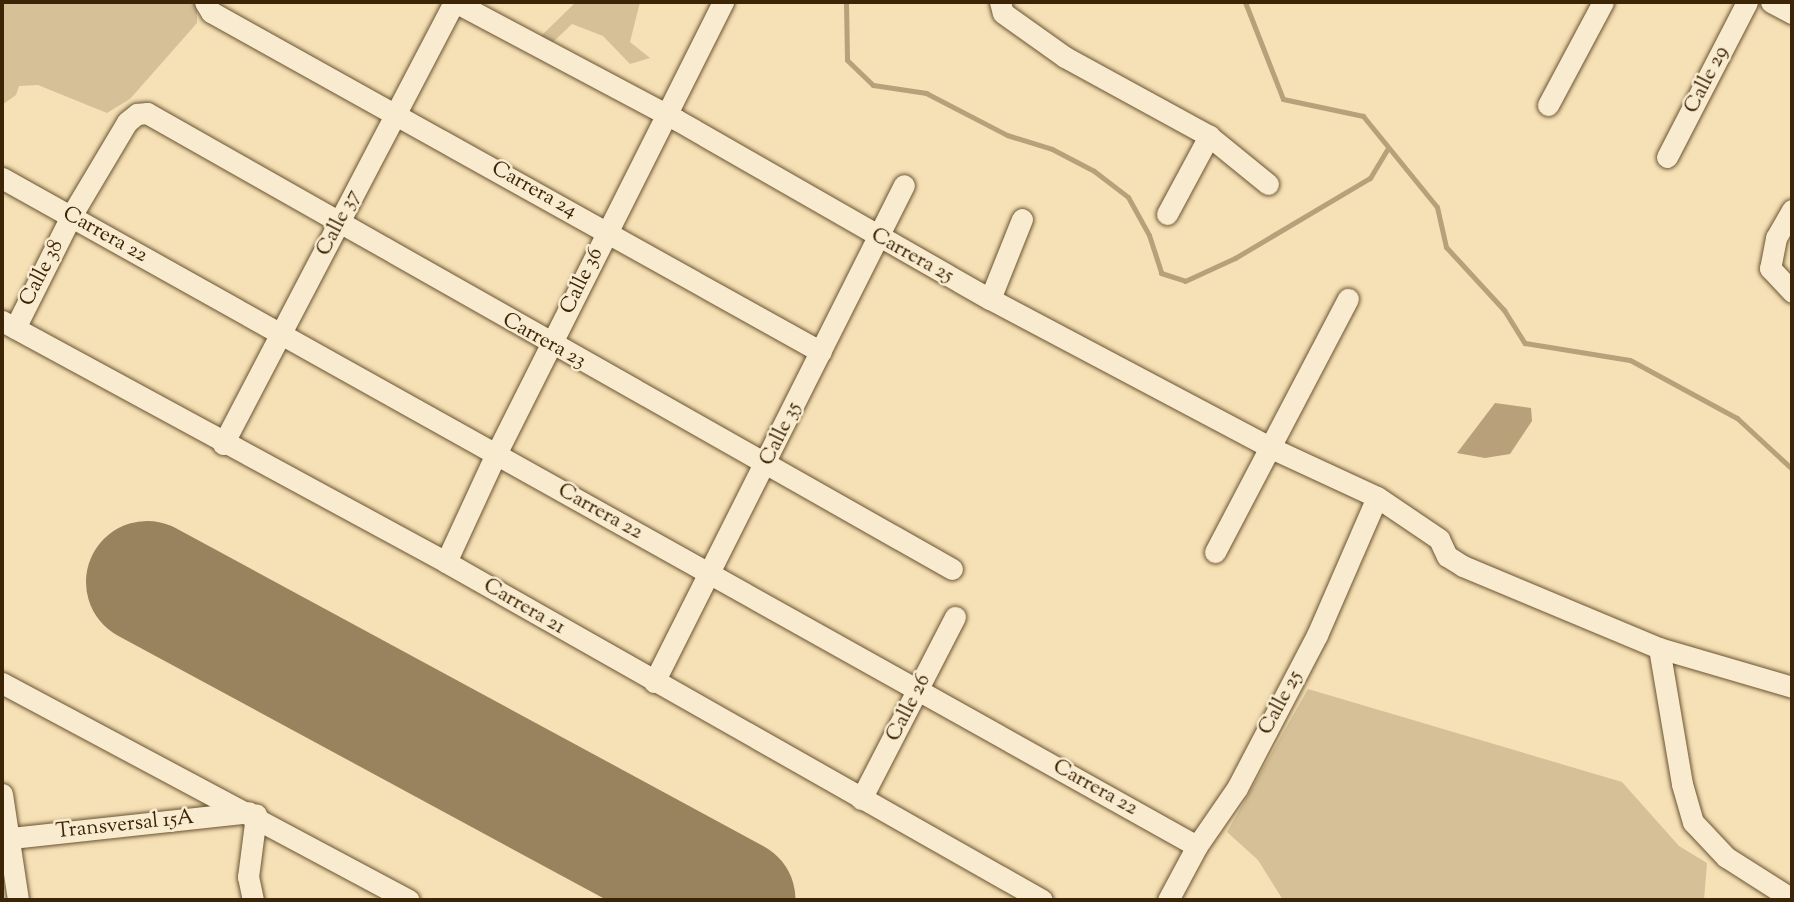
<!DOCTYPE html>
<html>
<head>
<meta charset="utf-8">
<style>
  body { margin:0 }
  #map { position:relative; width:1794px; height:902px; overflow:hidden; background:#f6e0b5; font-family:"Sorts Mill Goudy",serif }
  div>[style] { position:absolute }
  .green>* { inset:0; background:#d6c097 }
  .water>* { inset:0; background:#b7a07a }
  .stream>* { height:5px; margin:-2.5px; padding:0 2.5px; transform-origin:2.5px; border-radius:2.5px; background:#b7a07a }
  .runway>* { height:122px; margin:-61px; padding:0 61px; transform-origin:61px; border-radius:61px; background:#99825e }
  .roads { filter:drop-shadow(0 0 2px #6a5432) drop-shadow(0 0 2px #6a5432) }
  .minor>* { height:21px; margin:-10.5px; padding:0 10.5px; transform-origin:10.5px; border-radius:10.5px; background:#f9ebcf }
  span { translate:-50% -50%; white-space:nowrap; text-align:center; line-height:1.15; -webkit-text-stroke:5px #f9ebcf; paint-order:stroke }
  .street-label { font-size:21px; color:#3c2506 }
  .frame { position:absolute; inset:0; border:4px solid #3c2506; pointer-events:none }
</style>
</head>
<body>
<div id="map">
  <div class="green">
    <i style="clip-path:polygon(2px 2px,197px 2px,197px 23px,130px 99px,107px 113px,38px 85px,19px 86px,16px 95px,2px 105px)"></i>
    <i style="clip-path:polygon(576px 2px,640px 2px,630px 42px,650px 58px,630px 64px,603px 36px,572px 24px,552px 43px,540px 37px)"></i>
    <i style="clip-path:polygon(1308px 689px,1622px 782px,1679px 846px,1707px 863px,1704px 900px,1283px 900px,1258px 860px,1227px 832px)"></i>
  </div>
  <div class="water">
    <i style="clip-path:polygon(1495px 403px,1531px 408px,1532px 421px,1510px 454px,1485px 458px,1457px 453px)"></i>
  </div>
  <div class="stream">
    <i style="left:846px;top:2px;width:58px;rotate:89deg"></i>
    <i style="left:847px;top:60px;width:36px;rotate:44deg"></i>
    <i style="left:873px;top:85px;width:54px;rotate:8.6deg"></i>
    <i style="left:926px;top:93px;width:91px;rotate:27.4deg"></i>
    <i style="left:1007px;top:135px;width:47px;rotate:17.3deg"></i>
    <i style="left:1052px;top:149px;width:47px;rotate:27.6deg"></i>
    <i style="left:1094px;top:171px;width:43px;rotate:37.4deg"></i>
    <i style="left:1128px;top:197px;width:43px;rotate:61.1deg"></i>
    <i style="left:1149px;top:235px;width:40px;rotate:72deg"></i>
    <i style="left:1161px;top:273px;width:25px;rotate:18deg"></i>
    <i style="left:1185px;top:281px;width:55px;rotate:-24.7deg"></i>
    <i style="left:1235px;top:258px;width:157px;rotate:-30.7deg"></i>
    <i style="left:1370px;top:178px;width:35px;rotate:-59deg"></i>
    <i style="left:1245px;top:2px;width:104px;rotate:68.6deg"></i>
    <i style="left:1283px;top:99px;width:82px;rotate:12deg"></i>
    <i style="left:1363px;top:116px;width:117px;rotate:50.9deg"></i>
    <i style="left:1437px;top:207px;width:41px;rotate:77.3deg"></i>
    <i style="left:1446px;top:247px;width:86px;rotate:47.4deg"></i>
    <i style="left:1504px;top:310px;width:39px;rotate:58deg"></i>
    <i style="left:1525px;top:343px;width:106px;rotate:9.2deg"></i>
    <i style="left:1630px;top:360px;width:122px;rotate:28.5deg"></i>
    <i style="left:1737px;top:418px;width:75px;rotate:42.8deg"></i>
  </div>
  <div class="runway">
    <i style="left:147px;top:582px;width:668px;rotate:28.41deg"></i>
  </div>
  <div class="roads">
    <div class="minor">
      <i style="left:205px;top:2px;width:12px;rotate:59deg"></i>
      <i style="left:211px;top:12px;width:698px;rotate:29.13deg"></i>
      <i style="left:455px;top:2px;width:251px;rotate:28deg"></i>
      <i style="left:677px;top:120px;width:361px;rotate:29.8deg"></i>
      <i style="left:990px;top:299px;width:316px;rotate:27.9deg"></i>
      <i style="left:1269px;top:447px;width:119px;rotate:24.8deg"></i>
      <i style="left:1377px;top:497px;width:75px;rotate:34.1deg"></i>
      <i style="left:1439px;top:539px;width:19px;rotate:65deg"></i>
      <i style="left:1447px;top:556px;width:19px;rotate:32deg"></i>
      <i style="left:1463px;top:566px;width:212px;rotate:22.7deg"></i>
      <i style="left:1659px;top:648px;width:139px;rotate:16.3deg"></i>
      <i style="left:1000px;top:2px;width:11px;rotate:75deg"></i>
      <i style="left:1003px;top:13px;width:76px;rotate:35.4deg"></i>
      <i style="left:1065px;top:57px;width:164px;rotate:28.7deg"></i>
      <i style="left:1209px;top:136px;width:76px;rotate:39.1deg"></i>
      <i style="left:1771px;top:2px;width:24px;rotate:28deg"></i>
      <i style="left:1548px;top:105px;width:117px;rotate:-61.9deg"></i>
      <i style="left:1667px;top:157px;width:174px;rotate:-62.7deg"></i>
      <i style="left:2px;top:178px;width:1369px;rotate:29.21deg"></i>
      <i style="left:1792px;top:210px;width:32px;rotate:120deg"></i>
      <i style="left:1776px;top:238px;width:31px;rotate:101deg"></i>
      <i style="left:1770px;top:268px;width:33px;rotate:47deg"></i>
      <i style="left:1167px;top:214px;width:89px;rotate:-61.7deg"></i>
      <i style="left:990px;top:299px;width:86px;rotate:-68.2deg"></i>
      <i style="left:2px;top:321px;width:505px;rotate:28.49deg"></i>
      <i style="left:446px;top:562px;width:685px;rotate:29.56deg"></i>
      <i style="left:15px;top:328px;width:125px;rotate:-63.4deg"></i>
      <i style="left:71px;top:216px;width:109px;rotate:-59.2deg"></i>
      <i style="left:127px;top:122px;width:13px;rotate:-39deg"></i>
      <i style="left:137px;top:114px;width:10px;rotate:-6deg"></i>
      <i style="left:147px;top:113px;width:925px;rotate:29.53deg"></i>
      <i style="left:223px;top:444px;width:499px;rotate:-62.4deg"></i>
      <i style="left:1215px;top:552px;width:286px;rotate:-62.3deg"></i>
      <i style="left:446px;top:562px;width:119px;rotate:-65.2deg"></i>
      <i style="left:496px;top:454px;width:506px;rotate:-63.33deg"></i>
      <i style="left:1659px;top:648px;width:138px;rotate:80.4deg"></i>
      <i style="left:1682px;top:784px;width:40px;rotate:74deg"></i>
      <i style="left:1693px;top:822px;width:48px;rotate:46.7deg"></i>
      <i style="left:1726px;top:857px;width:78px;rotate:32.5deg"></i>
      <i style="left:654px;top:682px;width:556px;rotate:-63.3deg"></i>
      <i style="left:2px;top:683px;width:461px;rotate:28.1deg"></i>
      <i style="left:2px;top:794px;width:107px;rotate:81.4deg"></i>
      <i style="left:861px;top:799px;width:205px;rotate:-62.7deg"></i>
      <i style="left:2px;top:839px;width:248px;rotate:-6.2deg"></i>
      <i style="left:253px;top:900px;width:24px;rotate:-102deg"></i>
      <i style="left:248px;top:877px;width:63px;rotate:-82.6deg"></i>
      <i style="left:1168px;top:900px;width:61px;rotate:-61.8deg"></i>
      <i style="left:1197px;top:846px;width:70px;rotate:-55.4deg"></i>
      <i style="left:1237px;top:788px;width:173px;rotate:-62.4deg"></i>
      <i style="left:1317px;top:635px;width:150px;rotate:-66.5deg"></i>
    </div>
  </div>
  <div class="street-label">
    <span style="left:1707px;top:80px;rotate:-63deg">Calle 29</span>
    <span style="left:534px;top:190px;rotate:29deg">Carrera 24</span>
    <span style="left:339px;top:223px;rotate:-63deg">Calle 37</span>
    <span style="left:105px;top:235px;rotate:29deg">Carrera 22</span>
    <span style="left:912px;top:256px;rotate:29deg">Carrera 25</span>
    <span style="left:42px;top:273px;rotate:-63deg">Calle 38</span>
    <span style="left:582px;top:281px;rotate:-64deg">Calle 36</span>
    <span style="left:544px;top:341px;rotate:29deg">Carrera 23</span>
    <span style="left:781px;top:434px;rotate:-64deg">Calle 35</span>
    <span style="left:600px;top:512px;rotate:29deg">Carrera 22</span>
    <span style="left:524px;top:607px;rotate:30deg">Carrera 21</span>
    <span style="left:1281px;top:703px;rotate:-62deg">Calle 25</span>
    <span style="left:909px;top:708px;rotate:-63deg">Calle 26</span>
    <span style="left:1095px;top:788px;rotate:29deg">Carrera 22</span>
    <span style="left:125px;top:825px;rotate:-6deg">Transversal 15A</span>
  </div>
  <div class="frame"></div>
</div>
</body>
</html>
